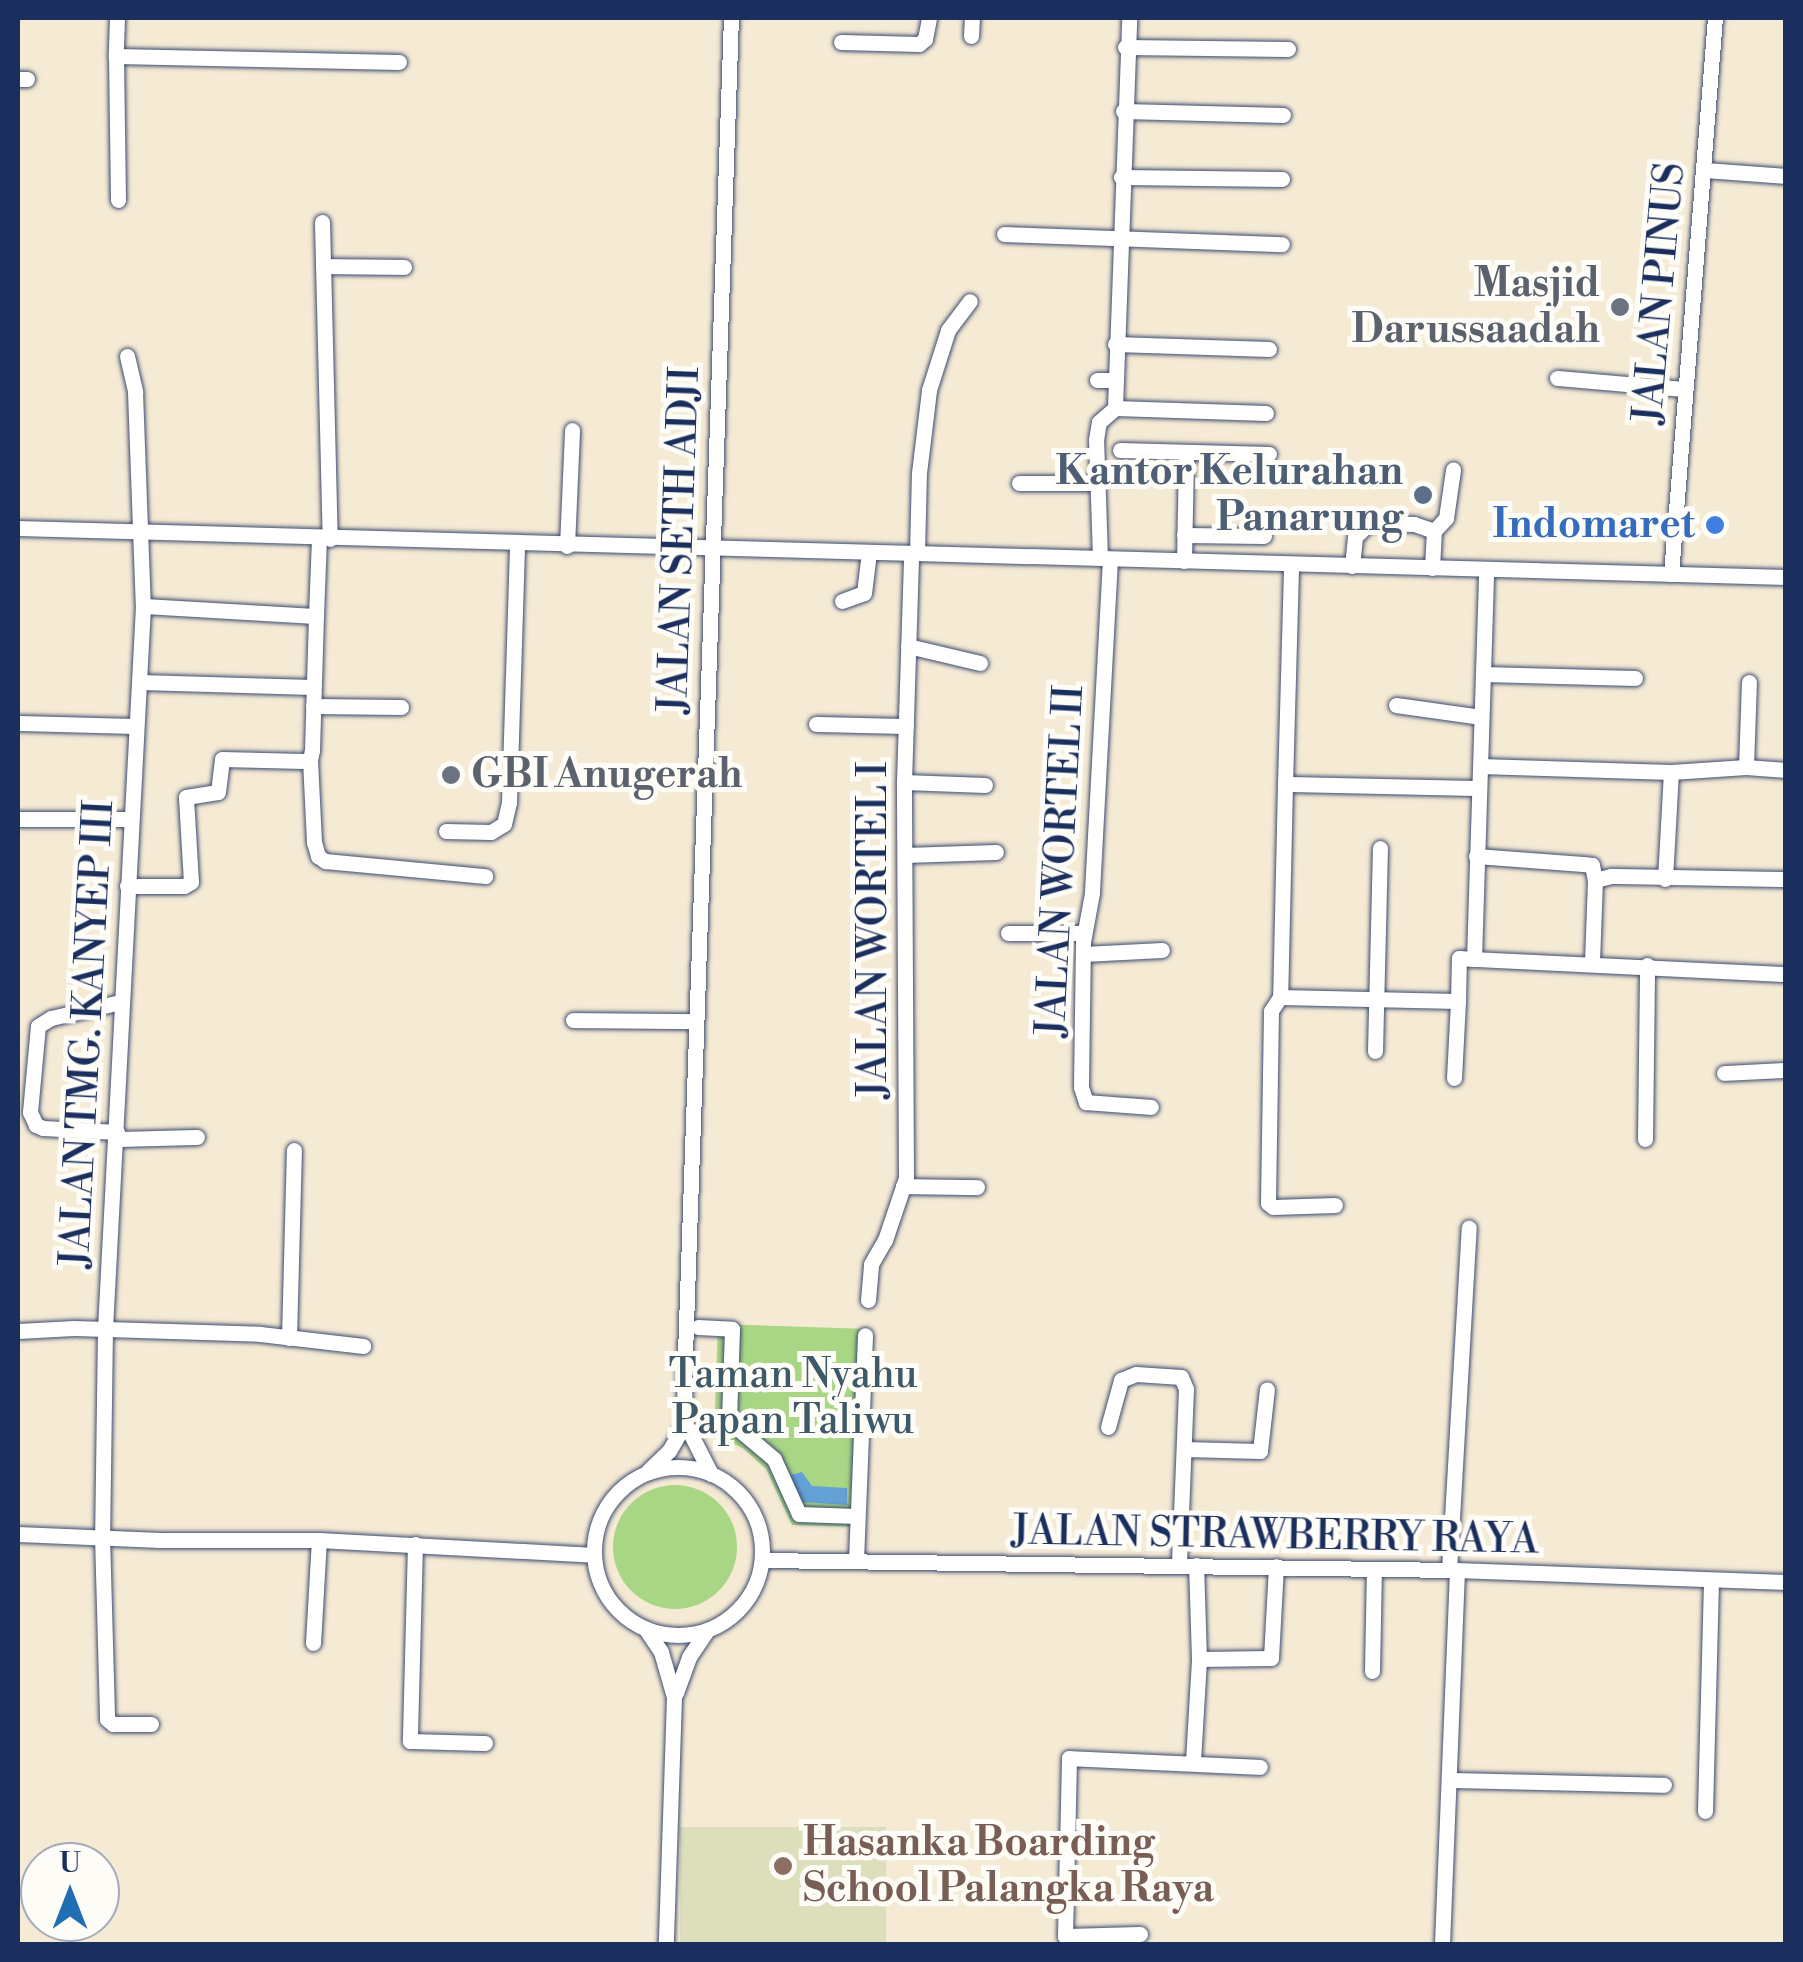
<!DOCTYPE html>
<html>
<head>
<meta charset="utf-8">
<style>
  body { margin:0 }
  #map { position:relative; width:1803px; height:1962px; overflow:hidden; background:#f5ead4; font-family:"Libre Bodoni",serif }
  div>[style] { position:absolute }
  .built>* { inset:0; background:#dddebc; transform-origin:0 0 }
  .green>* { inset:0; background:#a8d684 }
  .round { border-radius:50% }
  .water>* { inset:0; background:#64a1d6 }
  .roads { filter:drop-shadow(0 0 2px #3c4b70) drop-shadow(0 0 2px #3c4b70) }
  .minor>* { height:15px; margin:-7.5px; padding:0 7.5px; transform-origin:7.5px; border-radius:7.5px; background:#fff }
  .minor>.ring { margin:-7.5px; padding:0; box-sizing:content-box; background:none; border:15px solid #fff; border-radius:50% }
  .dots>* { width:28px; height:28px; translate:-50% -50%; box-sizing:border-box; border:5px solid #fdfcf7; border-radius:50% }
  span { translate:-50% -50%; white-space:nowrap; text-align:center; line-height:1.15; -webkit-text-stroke:10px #fdfcf7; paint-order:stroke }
  .worship-label { font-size:40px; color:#5b616d; font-weight:700 }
  .right { translate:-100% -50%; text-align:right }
  .left { translate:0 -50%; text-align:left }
  .street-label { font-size:40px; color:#1b2f5e }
  .service-label { font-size:40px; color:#4e5e75; font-weight:700 }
  .shop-label { font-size:40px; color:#366cbe; font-weight:700 }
  .park-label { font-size:40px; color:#3e5968 }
  .education-label { font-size:40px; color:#785e54; font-weight:700 }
  .frame { position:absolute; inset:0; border:20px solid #1b2f5e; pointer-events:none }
  .north { position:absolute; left:20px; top:1842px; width:100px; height:100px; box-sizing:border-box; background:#fdfcf7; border:2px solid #a3aaba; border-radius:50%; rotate:0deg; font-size:28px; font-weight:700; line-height:40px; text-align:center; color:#1b2f5e }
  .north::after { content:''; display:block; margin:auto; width:35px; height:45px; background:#1f6fb2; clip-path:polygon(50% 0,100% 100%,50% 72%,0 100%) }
</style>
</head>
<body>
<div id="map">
  <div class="built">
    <i style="left:680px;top:1827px;width:206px;height:117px"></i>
  </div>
  <div class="green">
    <i style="clip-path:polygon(718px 1324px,869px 1329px,862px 1527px,792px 1525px,766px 1469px,744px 1449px,714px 1434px)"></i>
    <i class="round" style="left:613px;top:1485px;width:124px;height:124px"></i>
  </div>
  <div class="water">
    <i style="clip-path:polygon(802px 1472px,812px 1486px,847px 1488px,847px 1505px,802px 1502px,790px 1475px)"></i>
  </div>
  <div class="roads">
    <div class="minor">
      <i style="left:117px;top:18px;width:38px;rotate:92deg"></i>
      <i style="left:116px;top:56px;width:283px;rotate:1.2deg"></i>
      <i style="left:971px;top:36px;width:18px;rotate:-87deg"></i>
      <i style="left:841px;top:42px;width:78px;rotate:1.5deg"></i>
      <i style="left:919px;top:44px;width:8px;rotate:-40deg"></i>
      <i style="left:925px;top:39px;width:21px;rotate:-79deg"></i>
      <i style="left:1125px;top:47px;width:163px;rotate:0.7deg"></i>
      <i style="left:116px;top:56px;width:144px;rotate:89.2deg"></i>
      <i style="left:18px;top:79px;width:9px"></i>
      <i style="left:1123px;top:111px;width:160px;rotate:1.4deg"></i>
      <i style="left:1706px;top:170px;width:80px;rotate:4.3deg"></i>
      <i style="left:1121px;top:177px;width:161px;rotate:0.7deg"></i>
      <i style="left:322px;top:222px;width:317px;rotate:88.6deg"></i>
      <i style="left:1004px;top:234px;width:278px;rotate:2.1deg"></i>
      <i style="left:323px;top:266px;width:81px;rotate:0.7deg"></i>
      <i style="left:1115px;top:344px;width:154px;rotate:1.9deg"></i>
      <i style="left:127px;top:356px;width:37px;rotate:77deg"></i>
      <i style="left:135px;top:392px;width:214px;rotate:87.9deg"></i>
      <i style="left:143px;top:606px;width:724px;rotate:93.01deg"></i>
      <i style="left:105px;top:1329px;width:207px;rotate:90.8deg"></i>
      <i style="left:102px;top:1536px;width:183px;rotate:88.4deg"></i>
      <i style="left:107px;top:1719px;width:8px;rotate:40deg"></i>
      <i style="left:113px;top:1724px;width:38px"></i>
      <i style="left:1557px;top:378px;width:125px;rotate:5deg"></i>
      <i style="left:1097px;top:380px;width:19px"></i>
      <i style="left:1116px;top:380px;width:362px;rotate:-87.9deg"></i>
      <i style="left:1115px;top:408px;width:151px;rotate:1.9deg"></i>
      <i style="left:1120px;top:450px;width:149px;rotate:1.5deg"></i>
      <i style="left:1019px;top:483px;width:78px"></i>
      <i style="left:18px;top:528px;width:1769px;rotate:1.59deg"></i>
      <i style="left:1184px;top:535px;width:80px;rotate:0.7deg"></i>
      <i style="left:567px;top:546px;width:116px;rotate:-87.5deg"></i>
      <i style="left:917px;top:553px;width:80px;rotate:-88.6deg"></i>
      <i style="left:919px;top:473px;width:84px;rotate:-83.1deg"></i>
      <i style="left:929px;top:390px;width:63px;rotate:-72.4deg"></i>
      <i style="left:948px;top:330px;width:36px;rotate:-53deg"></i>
      <i style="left:1100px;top:558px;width:118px;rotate:-91.9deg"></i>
      <i style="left:1096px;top:440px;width:18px;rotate:-81deg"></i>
      <i style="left:1099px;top:422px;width:21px;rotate:-41deg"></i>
      <i style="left:1115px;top:408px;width:28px;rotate:-88deg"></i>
      <i style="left:1110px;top:559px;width:334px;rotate:93.1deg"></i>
      <i style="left:1092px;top:893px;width:50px;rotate:100.4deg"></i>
      <i style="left:1083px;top:942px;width:145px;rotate:90.8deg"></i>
      <i style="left:1081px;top:1087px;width:16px;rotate:72deg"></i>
      <i style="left:1086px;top:1102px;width:65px;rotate:4.4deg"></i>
      <i style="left:1184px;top:561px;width:109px;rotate:-88.9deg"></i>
      <i style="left:1352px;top:566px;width:29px;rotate:-84deg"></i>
      <i style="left:1355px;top:537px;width:20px;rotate:-45deg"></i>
      <i style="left:1369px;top:523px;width:45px;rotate:1.3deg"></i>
      <i style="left:1414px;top:524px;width:21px;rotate:19deg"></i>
      <i style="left:1432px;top:568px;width:37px;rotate:-87deg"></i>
      <i style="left:1434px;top:531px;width:18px;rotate:-47deg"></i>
      <i style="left:1446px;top:518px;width:49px;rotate:-81.7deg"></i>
      <i style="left:1671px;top:574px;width:558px;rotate:-85.48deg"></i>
      <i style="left:842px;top:601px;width:23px;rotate:-20deg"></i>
      <i style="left:864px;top:593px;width:41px;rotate:-83deg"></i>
      <i style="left:316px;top:616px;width:77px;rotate:-87.8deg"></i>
      <i style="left:908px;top:646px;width:74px;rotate:13.3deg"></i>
      <i style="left:1483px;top:674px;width:152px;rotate:1.5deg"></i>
      <i style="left:140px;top:682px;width:172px;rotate:1.7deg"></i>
      <i style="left:1396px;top:705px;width:86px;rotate:8deg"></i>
      <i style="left:313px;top:706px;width:88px;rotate:0.7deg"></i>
      <i style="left:18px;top:723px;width:118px;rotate:1.5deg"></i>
      <i style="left:816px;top:724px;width:90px;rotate:1.3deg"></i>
      <i style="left:310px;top:760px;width:82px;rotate:87.2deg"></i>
      <i style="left:314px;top:842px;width:15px;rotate:74deg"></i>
      <i style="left:318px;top:856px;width:9px;rotate:36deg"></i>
      <i style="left:325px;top:861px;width:161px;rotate:5.4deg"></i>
      <i style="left:1480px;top:766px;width:191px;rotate:1.8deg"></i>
      <i style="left:1671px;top:772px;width:75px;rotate:-3.8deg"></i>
      <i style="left:1746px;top:767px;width:85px;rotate:-88deg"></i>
      <i style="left:1746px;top:767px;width:40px;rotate:4.3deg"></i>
      <i style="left:904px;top:782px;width:81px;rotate:2.1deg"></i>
      <i style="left:1285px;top:784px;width:220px;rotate:-88.4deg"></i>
      <i style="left:1479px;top:788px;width:194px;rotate:-178.8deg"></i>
      <i style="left:1285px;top:784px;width:213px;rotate:91.3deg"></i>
      <i style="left:1280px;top:997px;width:178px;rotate:1.3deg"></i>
      <i style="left:1458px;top:1001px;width:43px;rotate:-88.7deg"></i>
      <i style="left:1459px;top:958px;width:15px;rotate:4deg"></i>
      <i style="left:1474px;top:959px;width:390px;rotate:-88.2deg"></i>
      <i style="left:18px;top:819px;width:112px"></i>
      <i style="left:446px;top:831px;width:45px;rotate:1.3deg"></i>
      <i style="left:491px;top:832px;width:15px;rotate:-32deg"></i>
      <i style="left:504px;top:824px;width:23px;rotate:-77deg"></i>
      <i style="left:509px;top:802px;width:258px;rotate:-88.2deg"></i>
      <i style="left:905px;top:855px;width:91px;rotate:-1.9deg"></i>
      <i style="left:1476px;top:856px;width:107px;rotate:4.3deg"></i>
      <i style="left:1583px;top:864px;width:9px;rotate:6deg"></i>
      <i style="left:1592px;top:865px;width:15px;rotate:79deg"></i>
      <i style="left:1665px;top:879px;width:107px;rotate:-86.8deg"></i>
      <i style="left:127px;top:886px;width:57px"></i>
      <i style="left:184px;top:886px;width:8px;rotate:-30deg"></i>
      <i style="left:191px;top:882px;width:85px;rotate:-93.4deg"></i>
      <i style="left:186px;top:797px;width:32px;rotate:-9deg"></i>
      <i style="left:218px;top:792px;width:33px;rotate:-83deg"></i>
      <i style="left:222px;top:759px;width:82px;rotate:1.4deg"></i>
      <i style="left:304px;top:761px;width:6px;rotate:-9deg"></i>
      <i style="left:310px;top:760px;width:10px;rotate:-79deg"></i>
      <i style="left:312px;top:750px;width:134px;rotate:-88.3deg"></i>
      <i style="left:316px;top:616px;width:173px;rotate:-176.7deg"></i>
      <i style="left:1008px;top:933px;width:76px"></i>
      <i style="left:1083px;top:954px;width:79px;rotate:-2.9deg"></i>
      <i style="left:1474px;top:959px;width:312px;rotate:2.8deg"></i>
      <i style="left:1592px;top:962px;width:82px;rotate:-87.9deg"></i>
      <i style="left:1595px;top:880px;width:16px;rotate:-14deg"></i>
      <i style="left:1611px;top:876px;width:175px;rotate:1deg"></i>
      <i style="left:1280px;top:997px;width:17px;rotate:123deg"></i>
      <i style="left:1271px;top:1011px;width:192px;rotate:90.9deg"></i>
      <i style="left:1268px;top:1203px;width:6px;rotate:39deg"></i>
      <i style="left:1273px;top:1207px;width:62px;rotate:-1.8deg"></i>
      <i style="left:573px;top:1020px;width:123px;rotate:0.5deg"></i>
      <i style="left:1375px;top:1051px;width:203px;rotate:-88.6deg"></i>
      <i style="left:1724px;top:1073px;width:62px;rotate:-2.8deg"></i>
      <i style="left:1454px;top:1078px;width:77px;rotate:-87deg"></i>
      <i style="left:117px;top:1132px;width:74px;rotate:-176.9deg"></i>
      <i style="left:43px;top:1128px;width:8px;rotate:-157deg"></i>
      <i style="left:36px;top:1125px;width:14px;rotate:-115deg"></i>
      <i style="left:30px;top:1112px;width:86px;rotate:-84.7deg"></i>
      <i style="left:38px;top:1026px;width:15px;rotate:-32deg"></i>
      <i style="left:51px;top:1018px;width:72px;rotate:-12.9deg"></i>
      <i style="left:117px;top:1139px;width:80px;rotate:-1.4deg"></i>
      <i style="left:1645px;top:1139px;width:174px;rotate:-89.3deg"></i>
      <i style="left:903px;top:1186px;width:74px;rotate:0.8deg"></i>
      <i style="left:868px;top:1300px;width:36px;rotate:-85deg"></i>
      <i style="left:871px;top:1264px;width:28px;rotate:-60deg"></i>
      <i style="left:885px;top:1240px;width:65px;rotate:-71.3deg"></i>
      <i style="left:906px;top:1178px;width:396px;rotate:-90.3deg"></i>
      <i style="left:904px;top:782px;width:229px;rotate:-88.2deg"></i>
      <i style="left:698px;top:1327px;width:34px;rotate:3deg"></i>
      <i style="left:732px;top:1329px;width:92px;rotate:91.9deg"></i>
      <i style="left:729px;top:1421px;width:59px;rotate:40.2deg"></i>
      <i style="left:774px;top:1459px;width:60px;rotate:65.6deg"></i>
      <i style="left:799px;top:1514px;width:58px;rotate:2deg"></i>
      <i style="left:18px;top:1331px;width:56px;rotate:-3.1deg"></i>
      <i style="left:74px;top:1328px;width:186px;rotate:1.8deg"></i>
      <i style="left:260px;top:1334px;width:104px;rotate:6.6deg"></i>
      <i style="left:289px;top:1338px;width:188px;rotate:-88.5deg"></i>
      <i style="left:1108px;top:1427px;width:49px;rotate:-74.5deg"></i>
      <i style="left:1121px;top:1380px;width:16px;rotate:-22deg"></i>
      <i style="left:1136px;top:1374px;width:45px;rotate:3.8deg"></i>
      <i style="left:1181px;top:1377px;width:13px;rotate:67deg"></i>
      <i style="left:1186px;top:1389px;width:176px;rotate:92.3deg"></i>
      <i style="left:1184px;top:1449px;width:76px;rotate:1.5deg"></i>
      <i style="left:1260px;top:1451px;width:62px;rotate:-83.6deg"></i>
      <i class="ring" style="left:594px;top:1467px;width:153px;height:153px"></i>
      <i style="left:648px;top:1471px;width:29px;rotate:-44deg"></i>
      <i style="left:669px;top:1451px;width:32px;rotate:-60deg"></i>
      <i style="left:711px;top:1474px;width:57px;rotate:-117deg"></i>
      <i style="left:685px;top:1423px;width:40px;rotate:-91.4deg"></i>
      <i style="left:684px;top:1383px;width:1366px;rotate:-88.03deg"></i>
      <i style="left:18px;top:1534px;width:142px;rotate:2.4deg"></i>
      <i style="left:160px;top:1540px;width:159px"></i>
      <i style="left:319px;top:1540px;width:275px;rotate:3.1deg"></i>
      <i style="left:415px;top:1544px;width:197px;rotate:91.5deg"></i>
      <i style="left:410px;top:1741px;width:75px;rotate:1.5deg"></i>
      <i style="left:763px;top:1560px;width:694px;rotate:0.83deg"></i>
      <i style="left:1457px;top:1570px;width:329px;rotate:2.1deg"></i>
      <i style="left:856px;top:1560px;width:225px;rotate:-87.7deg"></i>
      <i style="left:1449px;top:1570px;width:343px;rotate:-86.7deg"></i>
      <i style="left:645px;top:1628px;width:29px;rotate:56deg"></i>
      <i style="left:661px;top:1652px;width:47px;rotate:73.9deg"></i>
      <i style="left:674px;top:1697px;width:247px;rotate:91.9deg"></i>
      <i style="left:313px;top:1643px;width:103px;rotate:-86.7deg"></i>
      <i style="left:1199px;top:1659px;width:72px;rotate:-0.8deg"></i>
      <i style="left:1271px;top:1658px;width:92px;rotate:-86.9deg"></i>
      <i style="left:1372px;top:1671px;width:102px;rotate:-88.9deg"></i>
      <i style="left:676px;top:1693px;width:38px;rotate:-70deg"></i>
      <i style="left:689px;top:1657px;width:32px;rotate:-56deg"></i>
      <i style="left:1193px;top:1761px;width:102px;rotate:-86.6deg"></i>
      <i style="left:1199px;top:1659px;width:94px;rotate:-91.8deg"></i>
      <i style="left:1449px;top:1780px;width:215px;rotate:1.3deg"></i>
      <i style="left:1705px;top:1811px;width:231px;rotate:-88.5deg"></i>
      <i style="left:1140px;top:1934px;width:75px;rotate:178.5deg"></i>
      <i style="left:1065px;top:1936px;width:178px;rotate:-88.7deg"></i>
      <i style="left:1069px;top:1758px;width:191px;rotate:2.7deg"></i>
      <i style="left:1442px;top:1944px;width:374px;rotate:-87.7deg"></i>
    </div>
  </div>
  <div class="dots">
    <i style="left:1620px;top:307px;background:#6b7280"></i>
    <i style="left:1423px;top:495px;background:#5c6f8a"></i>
    <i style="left:1715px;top:525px;background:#3f7fe0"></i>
    <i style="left:451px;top:775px;background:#6b7280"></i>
    <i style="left:783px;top:1866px;background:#8d6e63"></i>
  </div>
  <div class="worship-label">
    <span class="right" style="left:1600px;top:307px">Masjid<br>Darussaadah</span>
    <span class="left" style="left:471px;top:775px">GBI Anugerah</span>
  </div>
  <div class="street-label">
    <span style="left:1660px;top:293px;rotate:-85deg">JALAN PINUS</span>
    <span style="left:680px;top:540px;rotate:-88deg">JALAN SETH ADJI</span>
    <span style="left:1061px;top:861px;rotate:-87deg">JALAN WORTEL II</span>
    <span style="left:874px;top:930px;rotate:-90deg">JALAN WORTEL I</span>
    <span style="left:88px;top:1034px;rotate:-87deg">JALAN TMG. KANYEP III</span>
    <span style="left:1275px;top:1536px;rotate:1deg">JALAN STRAWBERRY RAYA</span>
  </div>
  <div class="service-label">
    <span class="right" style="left:1403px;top:495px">Kantor Kelurahan<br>Panarung</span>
  </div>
  <div class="shop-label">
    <span class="right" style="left:1695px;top:525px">Indomaret</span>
  </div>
  <div class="park-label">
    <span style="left:793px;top:1398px">Taman Nyahu<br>Papan Taliwu</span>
  </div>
  <div class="education-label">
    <span class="left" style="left:803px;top:1866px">Hasanka Boarding<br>School Palangka Raya</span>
  </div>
  <div class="frame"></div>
  <div class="north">U</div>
</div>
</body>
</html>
